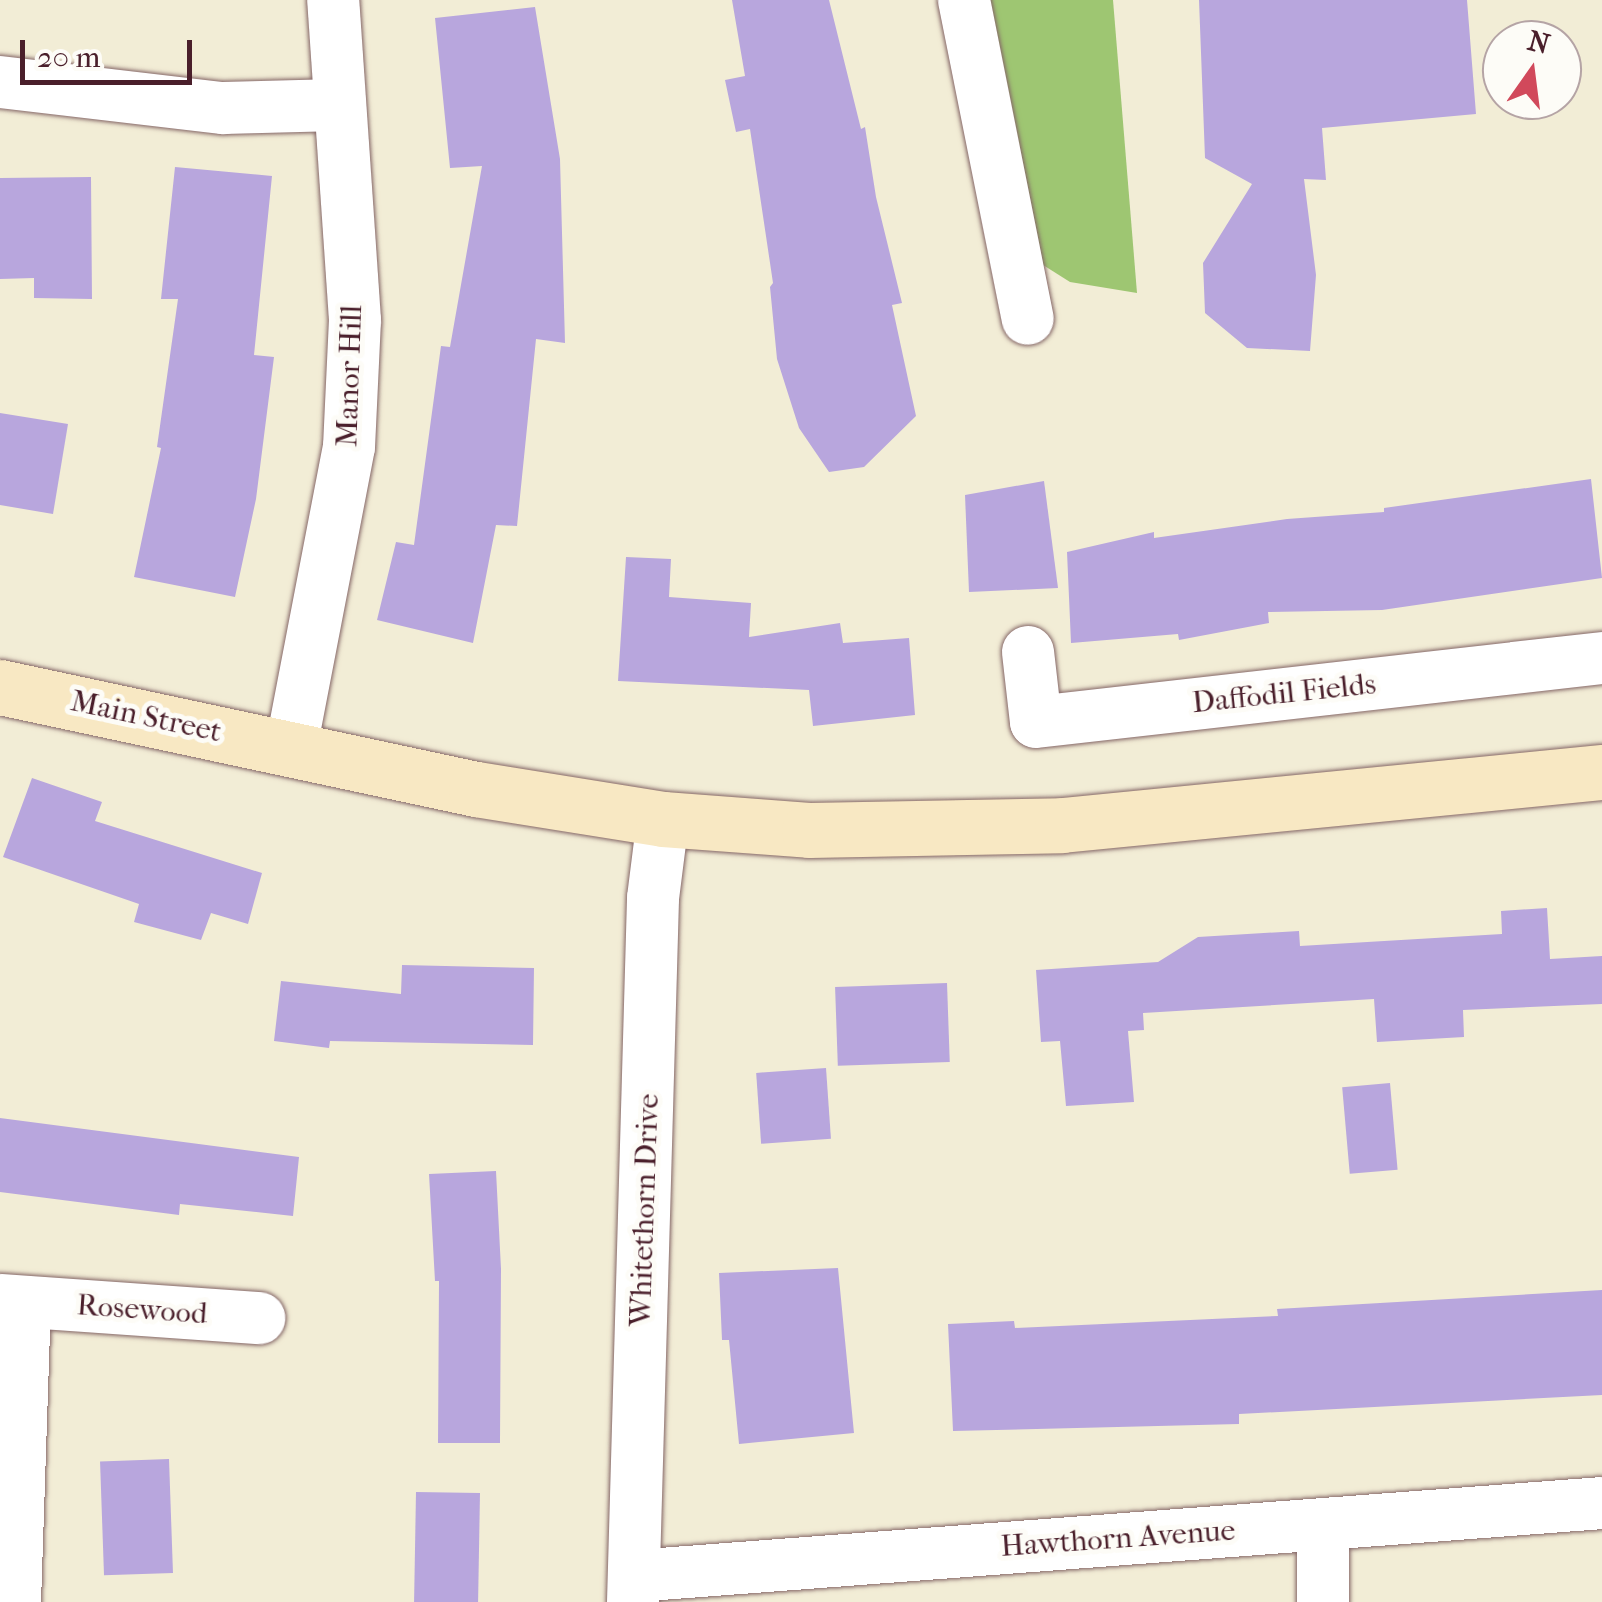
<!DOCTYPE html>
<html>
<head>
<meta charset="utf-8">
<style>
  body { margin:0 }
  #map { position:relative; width:1602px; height:1602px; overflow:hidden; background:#f2edd6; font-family:"IM FELL French Canon",serif }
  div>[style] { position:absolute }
  .green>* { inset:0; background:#9ec672 }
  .building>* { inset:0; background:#b8a6dd; transform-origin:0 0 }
  .roads { filter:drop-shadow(0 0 2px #856767) drop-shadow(0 0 2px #856767) }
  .street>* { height:52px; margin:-26px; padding:0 26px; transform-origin:26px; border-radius:26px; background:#fff }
  .secondary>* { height:55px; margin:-27.5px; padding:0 27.5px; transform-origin:27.5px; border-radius:27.5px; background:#f8e8c3 }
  span { translate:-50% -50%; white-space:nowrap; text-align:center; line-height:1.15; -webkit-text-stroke:10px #fdfcf7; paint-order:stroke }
  .street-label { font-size:30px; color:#4a1f2b }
  .north { position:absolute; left:1482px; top:20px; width:100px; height:100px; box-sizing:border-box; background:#fdfcf7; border:2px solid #b5a4a5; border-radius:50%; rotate:14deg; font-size:28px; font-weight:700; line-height:40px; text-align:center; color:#4a1f2b }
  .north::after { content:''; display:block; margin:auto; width:35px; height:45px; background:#d1495b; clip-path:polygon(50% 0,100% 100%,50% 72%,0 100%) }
  .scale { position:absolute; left:20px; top:40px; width:172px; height:45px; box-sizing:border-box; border:5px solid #4a1f2b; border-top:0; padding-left:12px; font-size:30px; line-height:35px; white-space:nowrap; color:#4a1f2b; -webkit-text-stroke:8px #fdfcf7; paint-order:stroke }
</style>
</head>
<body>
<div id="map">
  <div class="green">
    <i style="clip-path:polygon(986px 0,1113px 0,1137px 293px,1070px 282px,1032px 258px)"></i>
  </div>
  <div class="building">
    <i style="clip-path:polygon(732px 0,829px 0,861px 129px,865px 127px,876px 197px,902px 303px,892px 305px,916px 416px,864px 467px,829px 472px,799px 428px,777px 359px,770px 287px,773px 283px,750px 129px,736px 132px,725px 80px,745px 76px)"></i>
    <i style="clip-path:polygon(1199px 0,1467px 0,1476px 114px,1322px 128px,1326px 180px,1304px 179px,1316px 275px,1310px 351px,1247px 348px,1205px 313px,1203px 263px,1252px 184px,1205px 158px)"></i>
    <i style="clip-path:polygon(535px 7px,560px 159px,565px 343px,536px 339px,517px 526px,496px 525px,473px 643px,377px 620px,396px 542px,414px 545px,441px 346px,450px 347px,482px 166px,450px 168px,435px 18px)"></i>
    <i style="clip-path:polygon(175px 167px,272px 176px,254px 355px,274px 357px,256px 499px,235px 597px,134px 577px,161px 448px,157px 447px,178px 299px,161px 299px)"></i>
    <i style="clip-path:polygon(91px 177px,92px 299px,34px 298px,34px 278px,0 279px,0 178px)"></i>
    <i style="clip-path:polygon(0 413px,68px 424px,53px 514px,0 505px)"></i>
    <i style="clip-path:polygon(1591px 479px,1602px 578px,1382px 610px,1268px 612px,1269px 623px,1179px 640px,1178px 634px,1071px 643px,1067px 552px,1154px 532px,1154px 538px,1287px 519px,1384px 512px,1384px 508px)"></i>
    <i style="clip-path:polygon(1044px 481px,1058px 588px,969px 592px,965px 495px)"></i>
    <i style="clip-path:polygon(626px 557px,671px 559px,669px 597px,751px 603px,749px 637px,840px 623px,843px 643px,909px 638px,915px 715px,813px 726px,809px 690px,618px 681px)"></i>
    <i style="clip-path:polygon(32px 778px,102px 802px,95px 821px,262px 873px,248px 924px,211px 913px,201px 940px,134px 922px,139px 904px,3px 857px)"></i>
    <i style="clip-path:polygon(1547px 908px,1550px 959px,1602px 956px,1602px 1004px,1463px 1010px,1464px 1037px,1377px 1042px,1374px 999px,1143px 1013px,1144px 1030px,1128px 1031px,1134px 1102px,1066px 1106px,1060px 1041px,1041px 1042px,1036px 970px,1158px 962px,1198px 937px,1299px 931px,1300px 946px,1502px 934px,1501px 911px)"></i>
    <i style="clip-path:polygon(402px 965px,534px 968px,533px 1045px,330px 1041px,329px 1048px,274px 1041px,281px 981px,401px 994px)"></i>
    <i style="left:947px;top:983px;width:79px;height:112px;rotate:88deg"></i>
    <i style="left:826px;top:1068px;width:71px;height:70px;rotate:86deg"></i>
    <i style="left:1390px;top:1083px;width:87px;height:48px;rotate:85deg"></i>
    <i style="clip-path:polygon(0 1118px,299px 1157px,293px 1216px,180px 1204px,179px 1215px,0 1192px)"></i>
    <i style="clip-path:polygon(496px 1171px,501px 1269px,500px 1443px,438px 1443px,439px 1281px,435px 1281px,429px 1174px)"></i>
    <i style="clip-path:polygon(838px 1268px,854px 1433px,739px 1444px,729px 1340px,722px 1340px,719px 1273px)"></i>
    <i style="clip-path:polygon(1602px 1290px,1602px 1395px,1239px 1414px,1239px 1424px,953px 1431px,948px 1324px,1014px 1321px,1015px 1328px,1278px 1316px,1277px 1309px)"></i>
    <i style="left:169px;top:1459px;width:114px;height:69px;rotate:88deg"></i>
    <i style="left:416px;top:1492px;width:64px;height:110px;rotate:1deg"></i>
  </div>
  <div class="roads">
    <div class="street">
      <i style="left:964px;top:0;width:325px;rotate:78.7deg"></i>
      <i style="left:0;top:82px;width:225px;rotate:6.7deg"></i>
      <i style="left:223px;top:108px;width:115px;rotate:-1.5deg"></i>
      <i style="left:1028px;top:652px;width:70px;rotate:83.5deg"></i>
      <i style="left:1036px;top:722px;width:570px;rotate:-6.45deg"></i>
      <i style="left:291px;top:748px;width:307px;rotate:-79.1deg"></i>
      <i style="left:349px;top:447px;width:127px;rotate:-87.3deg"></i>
      <i style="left:355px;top:320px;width:321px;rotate:-93.9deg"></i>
      <i style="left:0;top:1300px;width:260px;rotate:4deg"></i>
      <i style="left:1323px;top:1524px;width:78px;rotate:90deg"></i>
      <i style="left:634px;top:1576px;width:971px;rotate:-4.31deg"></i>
      <i style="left:15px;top:1602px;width:300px;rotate:-88.1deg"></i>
      <i style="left:633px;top:1602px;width:704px;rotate:-88.37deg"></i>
      <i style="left:653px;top:898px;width:80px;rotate:-82.8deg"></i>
    </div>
    <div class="secondary">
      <i style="left:0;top:687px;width:487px;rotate:12.1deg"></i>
      <i style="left:476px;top:789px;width:189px;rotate:9.1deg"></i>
      <i style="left:663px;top:819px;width:146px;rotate:4.3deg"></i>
      <i style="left:809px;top:830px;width:253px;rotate:-1.1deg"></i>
      <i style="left:1062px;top:825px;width:543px;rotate:-5.61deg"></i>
    </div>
  </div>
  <div class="street-label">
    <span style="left:350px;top:376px;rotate:-88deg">Manor Hill</span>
    <span style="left:1284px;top:694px;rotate:-6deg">Daffodil Fields</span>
    <span style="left:146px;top:717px;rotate:12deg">Main Street</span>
    <span style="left:645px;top:1210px;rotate:-88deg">Whitethorn Drive</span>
    <span style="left:142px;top:1310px;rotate:4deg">Rosewood</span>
    <span style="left:1118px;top:1539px;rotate:-4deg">Hawthorn Avenue</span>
  </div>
  <div class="north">N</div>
  <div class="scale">20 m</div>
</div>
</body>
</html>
